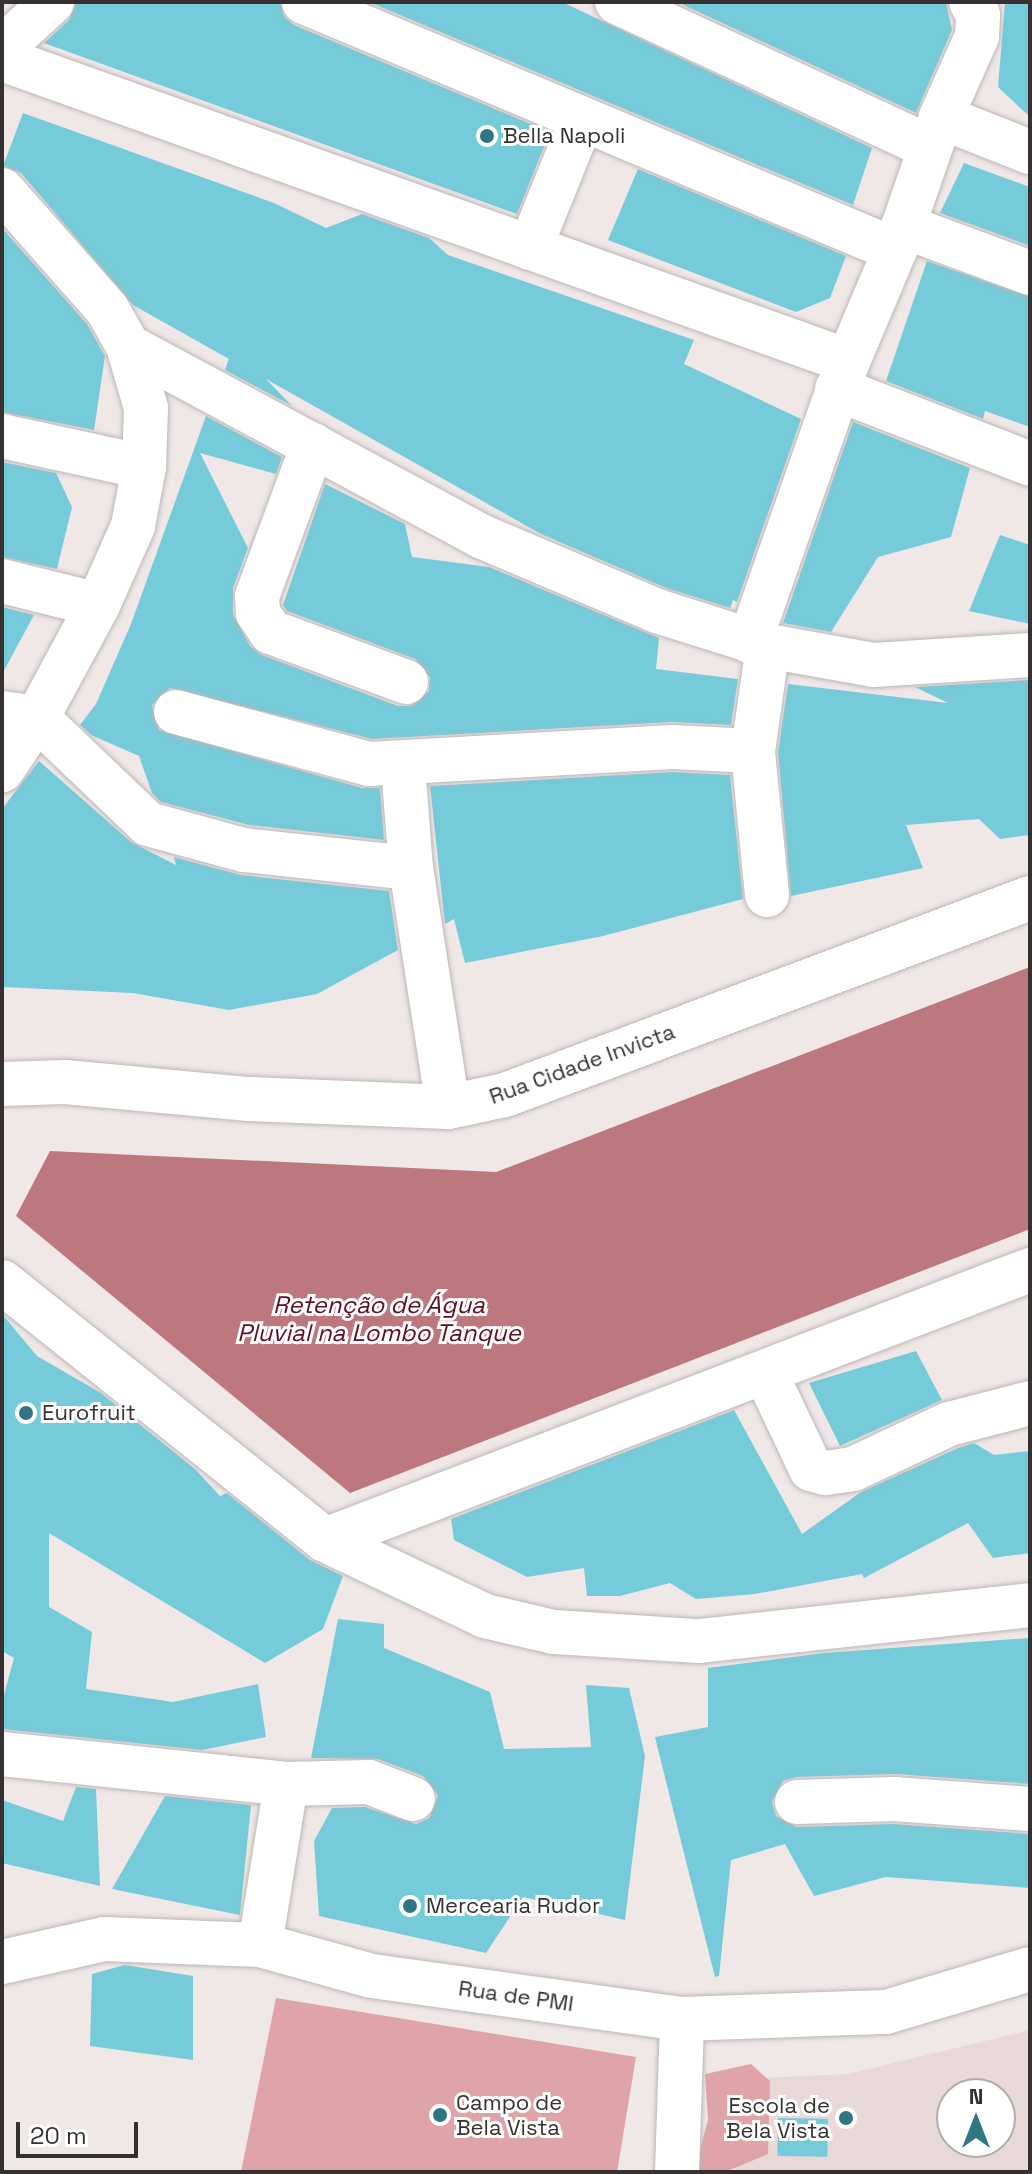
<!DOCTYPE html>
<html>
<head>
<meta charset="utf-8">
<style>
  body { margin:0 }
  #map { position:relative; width:1032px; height:2174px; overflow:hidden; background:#f0e7e7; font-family:"Space Grotesk",sans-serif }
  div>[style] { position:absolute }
  .built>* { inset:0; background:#e8d8d8 }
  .green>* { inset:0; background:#dfa4a7 }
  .water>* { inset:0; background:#bc787d }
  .building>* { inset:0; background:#75cbd9; transform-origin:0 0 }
  .roads { filter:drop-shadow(0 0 2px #bdb5b5) drop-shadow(0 0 2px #bdb5b5) }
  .minor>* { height:44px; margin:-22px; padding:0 22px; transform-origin:22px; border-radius:22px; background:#fff }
  .major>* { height:44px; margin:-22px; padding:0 22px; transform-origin:22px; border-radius:22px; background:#fff }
  .dots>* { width:22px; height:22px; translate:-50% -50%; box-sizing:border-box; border:4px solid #fff; border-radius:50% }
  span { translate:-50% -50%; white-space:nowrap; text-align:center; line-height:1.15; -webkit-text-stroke:6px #fff; paint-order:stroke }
  .poi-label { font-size:22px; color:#353131 }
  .left { translate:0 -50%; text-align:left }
  .right { translate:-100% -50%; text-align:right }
  .street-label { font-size:22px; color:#353131 }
  .water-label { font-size:24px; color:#610c1f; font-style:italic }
  .frame { position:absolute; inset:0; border:4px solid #353131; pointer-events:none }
  .north { position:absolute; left:936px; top:2078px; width:80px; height:80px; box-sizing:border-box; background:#fff; border:2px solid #aeadad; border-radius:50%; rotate:0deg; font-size:22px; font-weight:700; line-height:32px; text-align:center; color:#353131 }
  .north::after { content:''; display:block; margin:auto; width:28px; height:36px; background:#2f7682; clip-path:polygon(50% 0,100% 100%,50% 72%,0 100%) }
  .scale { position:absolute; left:16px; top:2122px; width:122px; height:36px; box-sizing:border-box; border:4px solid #353131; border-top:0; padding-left:10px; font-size:24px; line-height:28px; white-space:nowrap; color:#353131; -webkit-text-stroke:6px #fff; paint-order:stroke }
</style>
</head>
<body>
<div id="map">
  <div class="built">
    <i style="clip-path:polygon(evenodd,1030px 2030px,1030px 2172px,735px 2172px,743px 2079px,848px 2074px,1030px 2030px,952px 2094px,1000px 2094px,1000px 2142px,952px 2142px,952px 2094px)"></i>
  </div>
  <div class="green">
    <i style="clip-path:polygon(276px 1998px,636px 2057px,617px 2172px,241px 2172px)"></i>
    <i style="clip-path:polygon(751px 2064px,770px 2081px,768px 2154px,725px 2172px,694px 2172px,708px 2120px,705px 2074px)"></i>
  </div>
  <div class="water">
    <i style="clip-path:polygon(1030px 967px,1030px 1229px,350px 1493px,16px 1216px,50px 1151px,496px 1172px)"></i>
  </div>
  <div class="building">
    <i style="clip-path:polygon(76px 2px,280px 2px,284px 16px,294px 25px,550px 132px,517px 214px,44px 43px,69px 20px)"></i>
    <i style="clip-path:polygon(369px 2px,562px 2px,872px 148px,853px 205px)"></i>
    <i style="clip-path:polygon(677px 2px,946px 2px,952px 30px,916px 113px)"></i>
    <i style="clip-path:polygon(1005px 2px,1030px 2px,1030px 117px,998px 87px)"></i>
    <i style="clip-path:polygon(23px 113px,274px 203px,326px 228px,362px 214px,429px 238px,448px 255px,694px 340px,684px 364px,801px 419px,737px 602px,733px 600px,730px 608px,666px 588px,541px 534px,266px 379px,292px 406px,225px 370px,229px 359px,133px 305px,21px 173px,3px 166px)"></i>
    <i style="clip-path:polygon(964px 163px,1030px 187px,1030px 246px,940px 213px)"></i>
    <i style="clip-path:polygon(638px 169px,846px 256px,830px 298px,796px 312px,608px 240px)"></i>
    <i style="clip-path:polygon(2px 228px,87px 324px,105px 356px,94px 430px,2px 412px)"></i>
    <i style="clip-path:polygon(927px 261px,1030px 297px,1030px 427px,985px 411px,983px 419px,886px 381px)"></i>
    <i style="clip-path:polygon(206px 416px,282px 457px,276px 474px,200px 453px,248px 548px,233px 588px,233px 614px,250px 646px,262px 655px,398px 706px,411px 706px,429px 691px,430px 677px,415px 659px,287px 611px,283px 605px,325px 484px,405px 524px,412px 557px,489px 567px,659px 638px,656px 669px,738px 679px,731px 725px,672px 722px,372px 739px,170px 688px,152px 705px,159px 730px,362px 788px,380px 788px,384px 840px,249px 825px,161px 802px,152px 793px,139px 756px,91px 735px,80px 725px,96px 704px,131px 624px)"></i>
    <i style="clip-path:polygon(853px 422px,970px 468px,951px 537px,878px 557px,831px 632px,783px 623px)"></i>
    <i style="clip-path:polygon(2px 462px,56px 473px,72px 507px,57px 569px,2px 557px)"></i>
    <i style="clip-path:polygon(1000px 535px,1030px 545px,1030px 624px,969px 611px)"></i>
    <i style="clip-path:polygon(2px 607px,34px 615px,2px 674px)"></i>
    <i style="clip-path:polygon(1030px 680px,1030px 835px,1000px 839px,979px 819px,906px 825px,923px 868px,791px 896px,778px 752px,788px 684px,948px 703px,915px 687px)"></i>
    <i style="clip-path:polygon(39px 761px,131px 842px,176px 865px,174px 857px,241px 875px,389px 891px,398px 950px,317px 994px,229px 1010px,133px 993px,2px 987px,2px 809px)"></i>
    <i style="clip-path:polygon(673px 772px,730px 775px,743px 899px,603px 936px,465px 963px,454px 919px,445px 924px,430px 786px)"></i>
    <i style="clip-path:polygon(2px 1314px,37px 1356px,101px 1393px,195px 1469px,220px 1496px,227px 1493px,310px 1560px,343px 1576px,323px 1629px,265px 1663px,49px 1533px,49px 1607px,92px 1632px,86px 1689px,173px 1702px,258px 1684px,266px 1737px,202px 1750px,2px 1729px,2px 1702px,14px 1658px,2px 1651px)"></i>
    <i style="clip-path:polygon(916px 1351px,942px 1400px,840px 1446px,809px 1383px)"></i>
    <i style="clip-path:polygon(734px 1410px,802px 1534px,861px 1492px,958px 1448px,974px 1443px,994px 1455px,1030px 1451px,1030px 1553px,993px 1558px,968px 1523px,864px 1578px,862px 1574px,755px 1594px,696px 1599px,670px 1583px,620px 1596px,587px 1596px,584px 1568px,527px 1577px,454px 1540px,451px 1519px)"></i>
    <i style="clip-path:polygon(338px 1619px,384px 1624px,384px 1648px,490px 1692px,504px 1749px,591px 1747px,586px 1685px,629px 1688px,645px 1756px,625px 1920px,523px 1897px,486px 1953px,319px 1916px,314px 1841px,332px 1808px,365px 1807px,416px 1824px,429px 1818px,438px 1796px,423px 1776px,378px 1759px,311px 1758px)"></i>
    <i style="clip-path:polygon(1030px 1638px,1030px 1784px,896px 1774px,796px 1777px,783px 1781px,772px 1802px,776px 1816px,797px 1827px,893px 1824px,1030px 1834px,1030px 1888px,886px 1877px,814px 1896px,785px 1844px,731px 1860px,719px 1976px,715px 1977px,655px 1737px,708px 1727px,708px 1668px,824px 1653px)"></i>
    <i style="clip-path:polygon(76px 1787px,96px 1789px,100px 1886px,2px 1863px,2px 1800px,63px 1821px)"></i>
    <i style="clip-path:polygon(165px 1796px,251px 1805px,240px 1915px,112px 1889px)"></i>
    <i style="clip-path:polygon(125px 1965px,193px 1976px,193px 2060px,90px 2046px,92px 1974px)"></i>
    <i style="left:778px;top:2118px;width:50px;height:38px;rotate:1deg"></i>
  </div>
  <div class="roads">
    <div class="minor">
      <i style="left:304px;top:2px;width:641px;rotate:22.76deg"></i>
      <i style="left:895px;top:250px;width:121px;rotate:112.9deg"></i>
      <i style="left:848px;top:361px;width:297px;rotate:109.3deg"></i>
      <i style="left:617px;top:2px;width:345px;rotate:24.9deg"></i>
      <i style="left:2px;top:48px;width:68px;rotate:-42.6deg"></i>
      <i style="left:2px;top:59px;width:898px;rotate:19.65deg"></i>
      <i style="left:941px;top:117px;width:96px;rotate:21.5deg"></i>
      <i style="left:2px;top:190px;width:159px;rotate:48.6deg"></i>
      <i style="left:107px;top:309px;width:43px;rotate:60.4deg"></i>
      <i style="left:128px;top:346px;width:65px;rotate:73.8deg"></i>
      <i style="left:146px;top:408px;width:59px;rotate:91.9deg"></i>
      <i style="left:144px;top:467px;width:60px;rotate:100.6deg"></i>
      <i style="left:133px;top:526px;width:86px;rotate:113.9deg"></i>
      <i style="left:98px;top:605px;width:128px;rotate:118.4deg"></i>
      <i style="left:37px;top:718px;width:63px;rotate:123.9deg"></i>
      <i style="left:903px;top:226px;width:135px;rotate:20.3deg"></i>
      <i style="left:530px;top:248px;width:139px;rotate:-68deg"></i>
      <i style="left:895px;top:250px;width:141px;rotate:-70.9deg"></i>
      <i style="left:941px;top:117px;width:89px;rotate:-66deg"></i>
      <i style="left:977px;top:36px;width:21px;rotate:-87deg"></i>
      <i style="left:978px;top:15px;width:15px;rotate:-118deg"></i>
      <i style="left:128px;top:346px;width:403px;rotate:28.3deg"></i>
      <i style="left:483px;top:537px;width:189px;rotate:23deg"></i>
      <i style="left:657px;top:611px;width:116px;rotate:17.5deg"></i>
      <i style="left:768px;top:646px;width:108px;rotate:10.2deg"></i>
      <i style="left:874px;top:665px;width:156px;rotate:-3.7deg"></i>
      <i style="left:837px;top:389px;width:207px;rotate:21.2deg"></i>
      <i style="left:2px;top:436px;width:145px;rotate:12.3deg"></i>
      <i style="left:313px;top:445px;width:161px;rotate:110.3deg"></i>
      <i style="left:257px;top:596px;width:17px;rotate:87deg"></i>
      <i style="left:258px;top:613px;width:23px;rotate:56deg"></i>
      <i style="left:271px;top:632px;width:144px;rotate:20.3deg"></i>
      <i style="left:2px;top:581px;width:99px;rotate:14deg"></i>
      <i style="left:176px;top:712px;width:200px;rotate:15.1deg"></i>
      <i style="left:369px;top:764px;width:304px;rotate:-3.2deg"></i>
      <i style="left:673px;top:747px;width:80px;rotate:2.9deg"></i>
      <i style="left:2px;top:713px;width:35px;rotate:8deg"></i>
      <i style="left:37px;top:718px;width:153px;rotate:43.7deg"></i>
      <i style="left:148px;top:824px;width:99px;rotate:15.2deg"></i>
      <i style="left:244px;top:850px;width:168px;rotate:6.2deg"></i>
      <i style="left:411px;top:868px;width:242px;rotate:81.2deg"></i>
      <i style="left:403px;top:765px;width:103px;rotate:85.6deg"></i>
      <i style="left:767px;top:895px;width:145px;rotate:-95.6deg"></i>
      <i style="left:753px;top:751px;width:106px;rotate:-81.9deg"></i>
      <i style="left:765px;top:1372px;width:107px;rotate:64.6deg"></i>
      <i style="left:811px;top:1469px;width:15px;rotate:16deg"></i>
      <i style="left:825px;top:1473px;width:28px;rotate:-8deg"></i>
      <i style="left:853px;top:1469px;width:106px;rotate:-25.1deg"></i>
      <i style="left:949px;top:1424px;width:84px;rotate:-14.5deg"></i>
      <i style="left:325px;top:1540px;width:755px;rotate:-20.96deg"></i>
      <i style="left:2px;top:1754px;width:286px;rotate:6deg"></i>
      <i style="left:286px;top:1784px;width:83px;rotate:-1.4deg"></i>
      <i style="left:369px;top:1782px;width:47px;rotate:21.1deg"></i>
      <i style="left:797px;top:1802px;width:97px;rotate:-1.8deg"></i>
      <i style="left:894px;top:1799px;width:136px;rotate:4.2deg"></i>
      <i style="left:260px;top:1945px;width:163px;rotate:-80.8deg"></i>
      <i style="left:2px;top:1962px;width:105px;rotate:-12.7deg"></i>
      <i style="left:104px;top:1939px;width:156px;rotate:2.2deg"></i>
      <i style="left:260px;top:1945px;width:116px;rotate:15.5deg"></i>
      <i style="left:372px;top:1976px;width:313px;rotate:7.9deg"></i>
      <i style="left:682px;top:2019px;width:204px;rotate:-2deg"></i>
      <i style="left:886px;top:2012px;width:150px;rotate:-16.6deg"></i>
      <i style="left:677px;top:2172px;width:153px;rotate:-88.1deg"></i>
    </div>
    <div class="major">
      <i style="left:2px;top:1084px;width:63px;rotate:-1.8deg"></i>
      <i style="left:65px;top:1082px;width:185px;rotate:5.3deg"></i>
      <i style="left:249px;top:1099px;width:199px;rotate:2.3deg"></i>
      <i style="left:448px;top:1107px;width:58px;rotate:-11.9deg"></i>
      <i style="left:505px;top:1095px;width:561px;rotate:-20.57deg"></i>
      <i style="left:2px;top:1282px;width:413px;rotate:38.6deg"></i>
      <i style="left:325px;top:1540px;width:177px;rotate:25.4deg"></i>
      <i style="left:485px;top:1616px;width:71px;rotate:13.1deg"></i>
      <i style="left:554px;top:1632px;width:145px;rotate:3.6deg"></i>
      <i style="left:699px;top:1641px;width:333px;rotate:-6.2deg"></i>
    </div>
  </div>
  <div class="dots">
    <i style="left:487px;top:136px;background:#2f7682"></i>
    <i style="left:26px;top:1413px;background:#2f7682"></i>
    <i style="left:410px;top:1906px;background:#2f7682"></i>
    <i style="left:440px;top:2115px;background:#2f7682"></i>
    <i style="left:846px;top:2118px;background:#2f7682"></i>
  </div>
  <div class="poi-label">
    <span class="left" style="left:503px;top:136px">Bella Napoli</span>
    <span class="left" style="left:42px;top:1413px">Eurofruit</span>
    <span class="left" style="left:426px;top:1906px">Mercearia Rudor</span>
    <span class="left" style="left:456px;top:2115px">Campo de<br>Bela Vista</span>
    <span class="right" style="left:830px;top:2118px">Escola de<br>Bela Vista</span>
  </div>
  <div class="street-label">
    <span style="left:582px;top:1064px;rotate:-20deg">Rua Cidade Invicta</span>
    <span style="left:516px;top:1996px;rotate:8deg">Rua de PMI</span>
  </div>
  <div class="water-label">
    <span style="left:379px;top:1319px">Retenção de Água<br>Pluvial na Lombo Tanque</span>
  </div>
  <div class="frame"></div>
  <div class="north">N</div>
  <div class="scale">20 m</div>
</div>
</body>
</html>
